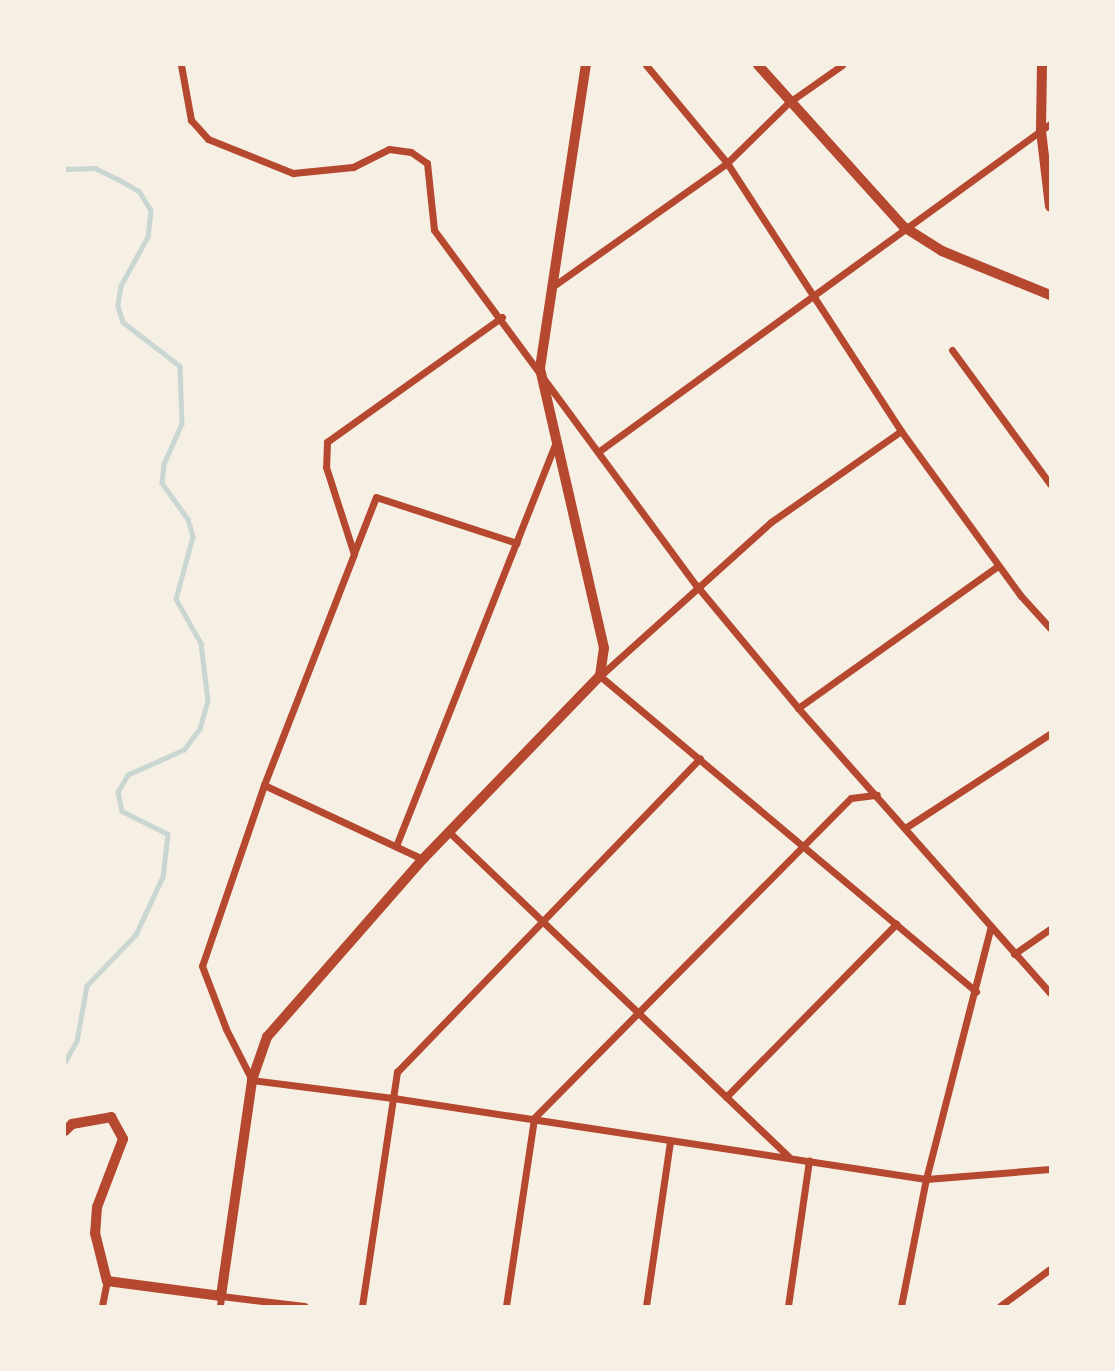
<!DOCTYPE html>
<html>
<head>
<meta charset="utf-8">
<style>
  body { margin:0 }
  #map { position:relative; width:1115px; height:1371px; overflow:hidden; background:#f6efe4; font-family:"Public Sans",sans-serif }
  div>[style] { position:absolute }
  .stream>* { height:4.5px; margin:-2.25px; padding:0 2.25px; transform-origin:2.25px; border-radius:2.25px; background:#c9d6d2 }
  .minor>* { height:7px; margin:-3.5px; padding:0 3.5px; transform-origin:3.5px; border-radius:3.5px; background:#b5482f }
  .tertiary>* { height:10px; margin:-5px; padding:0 5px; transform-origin:5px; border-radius:5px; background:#b5482f }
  span { translate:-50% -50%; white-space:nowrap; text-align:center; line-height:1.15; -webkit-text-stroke:5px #f6efe4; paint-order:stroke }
  .frame { position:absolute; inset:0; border:66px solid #f6efe4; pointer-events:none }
</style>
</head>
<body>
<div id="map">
  <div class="stream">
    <i style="left:65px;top:169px;width:30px;rotate:-2deg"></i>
    <i style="left:95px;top:168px;width:25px;rotate:26deg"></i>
    <i style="left:118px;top:179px;width:24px;rotate:30deg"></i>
    <i style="left:139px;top:191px;width:22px;rotate:58deg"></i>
    <i style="left:151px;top:210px;width:27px;rotate:96deg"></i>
    <i style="left:148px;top:237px;width:56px;rotate:118.9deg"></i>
    <i style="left:121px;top:286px;width:20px;rotate:99deg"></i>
    <i style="left:118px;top:306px;width:17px;rotate:73deg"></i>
    <i style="left:123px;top:322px;width:72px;rotate:37.7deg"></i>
    <i style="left:180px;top:366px;width:58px;rotate:88deg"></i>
    <i style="left:182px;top:424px;width:44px;rotate:114.2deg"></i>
    <i style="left:164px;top:464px;width:19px;rotate:96deg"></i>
    <i style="left:162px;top:483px;width:44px;rotate:54.2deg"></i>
    <i style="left:188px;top:519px;width:19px;rotate:74deg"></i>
    <i style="left:193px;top:537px;width:64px;rotate:105.3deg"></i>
    <i style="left:176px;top:599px;width:51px;rotate:60.4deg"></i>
    <i style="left:201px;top:643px;width:58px;rotate:83.1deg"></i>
    <i style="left:208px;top:701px;width:29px;rotate:106deg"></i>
    <i style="left:200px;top:729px;width:26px;rotate:127deg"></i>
    <i style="left:184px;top:750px;width:61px;rotate:155.9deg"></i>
    <i style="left:128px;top:775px;width:20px;rotate:120deg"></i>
    <i style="left:118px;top:792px;width:19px;rotate:78deg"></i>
    <i style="left:122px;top:811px;width:51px;rotate:26.6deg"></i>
    <i style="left:168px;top:834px;width:43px;rotate:96.6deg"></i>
    <i style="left:163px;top:877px;width:64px;rotate:115deg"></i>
    <i style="left:136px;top:935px;width:71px;rotate:133.9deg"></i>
    <i style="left:87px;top:986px;width:56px;rotate:100.3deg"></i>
    <i style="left:77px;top:1041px;width:25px;rotate:119deg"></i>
  </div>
  <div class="minor">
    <i style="left:181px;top:65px;width:56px;rotate:79.7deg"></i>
    <i style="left:191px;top:120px;width:25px;rotate:48deg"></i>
    <i style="left:208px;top:139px;width:92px;rotate:21.8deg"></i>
    <i style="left:293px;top:173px;width:60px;rotate:-5.7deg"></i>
    <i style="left:353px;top:167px;width:40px;rotate:-26.6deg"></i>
    <i style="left:389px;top:149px;width:22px;rotate:8deg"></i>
    <i style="left:411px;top:152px;width:19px;rotate:35deg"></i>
    <i style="left:427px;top:163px;width:67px;rotate:84deg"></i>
    <i style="left:434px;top:230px;width:441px;rotate:53.6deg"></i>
    <i style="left:696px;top:585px;width:160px;rotate:50.3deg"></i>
    <i style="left:798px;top:708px;width:380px;rotate:48.5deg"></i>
    <i style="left:646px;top:65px;width:127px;rotate:50.4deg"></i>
    <i style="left:727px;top:163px;width:320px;rotate:57deg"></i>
    <i style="left:901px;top:431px;width:204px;rotate:54deg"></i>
    <i style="left:1021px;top:596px;width:43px;rotate:47.8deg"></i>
    <i style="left:552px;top:287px;width:214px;rotate:-35.3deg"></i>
    <i style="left:727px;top:163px;width:86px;rotate:-44.5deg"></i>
    <i style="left:788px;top:103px;width:66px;rotate:-35.1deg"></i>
    <i style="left:502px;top:317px;width:215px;rotate:144.5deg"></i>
    <i style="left:327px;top:442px;width:25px;rotate:92deg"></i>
    <i style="left:326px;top:467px;width:91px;rotate:72.2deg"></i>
    <i style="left:354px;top:554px;width:248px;rotate:111.3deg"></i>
    <i style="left:264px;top:785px;width:191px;rotate:108.9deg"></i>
    <i style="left:202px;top:966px;width:67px;rotate:69.1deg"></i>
    <i style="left:226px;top:1029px;width:57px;rotate:63deg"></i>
    <i style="left:252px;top:1080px;width:142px;rotate:7.3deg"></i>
    <i style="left:393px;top:1098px;width:539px;rotate:8.64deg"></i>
    <i style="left:926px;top:1179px;width:124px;rotate:-4.6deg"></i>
    <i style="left:952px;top:350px;width:166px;rotate:53.8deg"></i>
    <i style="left:901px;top:431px;width:159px;rotate:145deg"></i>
    <i style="left:771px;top:522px;width:230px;rotate:138deg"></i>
    <i style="left:600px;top:676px;width:491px;rotate:40deg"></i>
    <i style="left:598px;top:452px;width:558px;rotate:-35.97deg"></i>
    <i style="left:354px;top:553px;width:60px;rotate:-68.6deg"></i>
    <i style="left:376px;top:497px;width:148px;rotate:18.1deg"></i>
    <i style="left:798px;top:708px;width:245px;rotate:-35.4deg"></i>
    <i style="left:264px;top:785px;width:175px;rotate:25deg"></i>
    <i style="left:905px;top:828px;width:173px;rotate:-33deg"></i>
    <i style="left:449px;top:832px;width:470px;rotate:43.7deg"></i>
    <i style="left:396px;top:846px;width:431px;rotate:-68.4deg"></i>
    <i style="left:1014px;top:954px;width:44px;rotate:-34.8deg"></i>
    <i style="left:726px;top:1097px;width:243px;rotate:-45.5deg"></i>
    <i style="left:102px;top:1306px;width:25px;rotate:-79deg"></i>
    <i style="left:220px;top:1306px;width:10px;rotate:-84deg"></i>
    <i style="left:221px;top:1296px;width:84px;rotate:6.9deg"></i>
    <i style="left:362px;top:1306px;width:237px;rotate:-81.5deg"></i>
    <i style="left:397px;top:1072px;width:436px;rotate:-46deg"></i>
    <i style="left:506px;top:1306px;width:190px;rotate:-81.5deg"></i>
    <i style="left:534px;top:1118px;width:450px;rotate:-45.3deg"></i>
    <i style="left:851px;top:798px;width:26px;rotate:-7deg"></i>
    <i style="left:646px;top:1306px;width:167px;rotate:-81.7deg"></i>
    <i style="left:788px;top:1306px;width:147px;rotate:-81.8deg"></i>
    <i style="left:901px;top:1306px;width:129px;rotate:-78.9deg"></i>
    <i style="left:926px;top:1179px;width:261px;rotate:-75.6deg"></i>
    <i style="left:1000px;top:1306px;width:62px;rotate:-36.5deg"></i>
  </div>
  <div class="tertiary">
    <i style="left:758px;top:65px;width:218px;rotate:48deg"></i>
    <i style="left:904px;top:227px;width:45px;rotate:32.3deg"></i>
    <i style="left:942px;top:251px;width:117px;rotate:22.2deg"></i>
    <i style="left:1042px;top:65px;width:66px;rotate:90.9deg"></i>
    <i style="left:1041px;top:131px;width:76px;rotate:83.2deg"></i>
    <i style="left:65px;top:1131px;width:10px;rotate:-45deg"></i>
    <i style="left:72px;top:1124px;width:40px;rotate:-10deg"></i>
    <i style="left:111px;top:1117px;width:25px;rotate:61deg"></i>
    <i style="left:123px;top:1139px;width:73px;rotate:110.9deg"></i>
    <i style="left:97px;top:1207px;width:26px;rotate:94deg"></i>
    <i style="left:95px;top:1233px;width:49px;rotate:76deg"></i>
    <i style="left:107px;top:1281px;width:115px;rotate:7.5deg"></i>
    <i style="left:221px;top:1296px;width:218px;rotate:-81.8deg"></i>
    <i style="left:252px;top:1080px;width:46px;rotate:-70.8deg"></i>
    <i style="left:267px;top:1037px;width:237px;rotate:-48.8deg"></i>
    <i style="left:423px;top:859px;width:255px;rotate:-46deg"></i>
    <i style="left:600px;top:676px;width:28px;rotate:-82deg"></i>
    <i style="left:604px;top:648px;width:287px;rotate:-102.9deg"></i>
    <i style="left:540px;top:368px;width:306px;rotate:-81.4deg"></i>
  </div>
  <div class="frame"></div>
</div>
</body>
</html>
